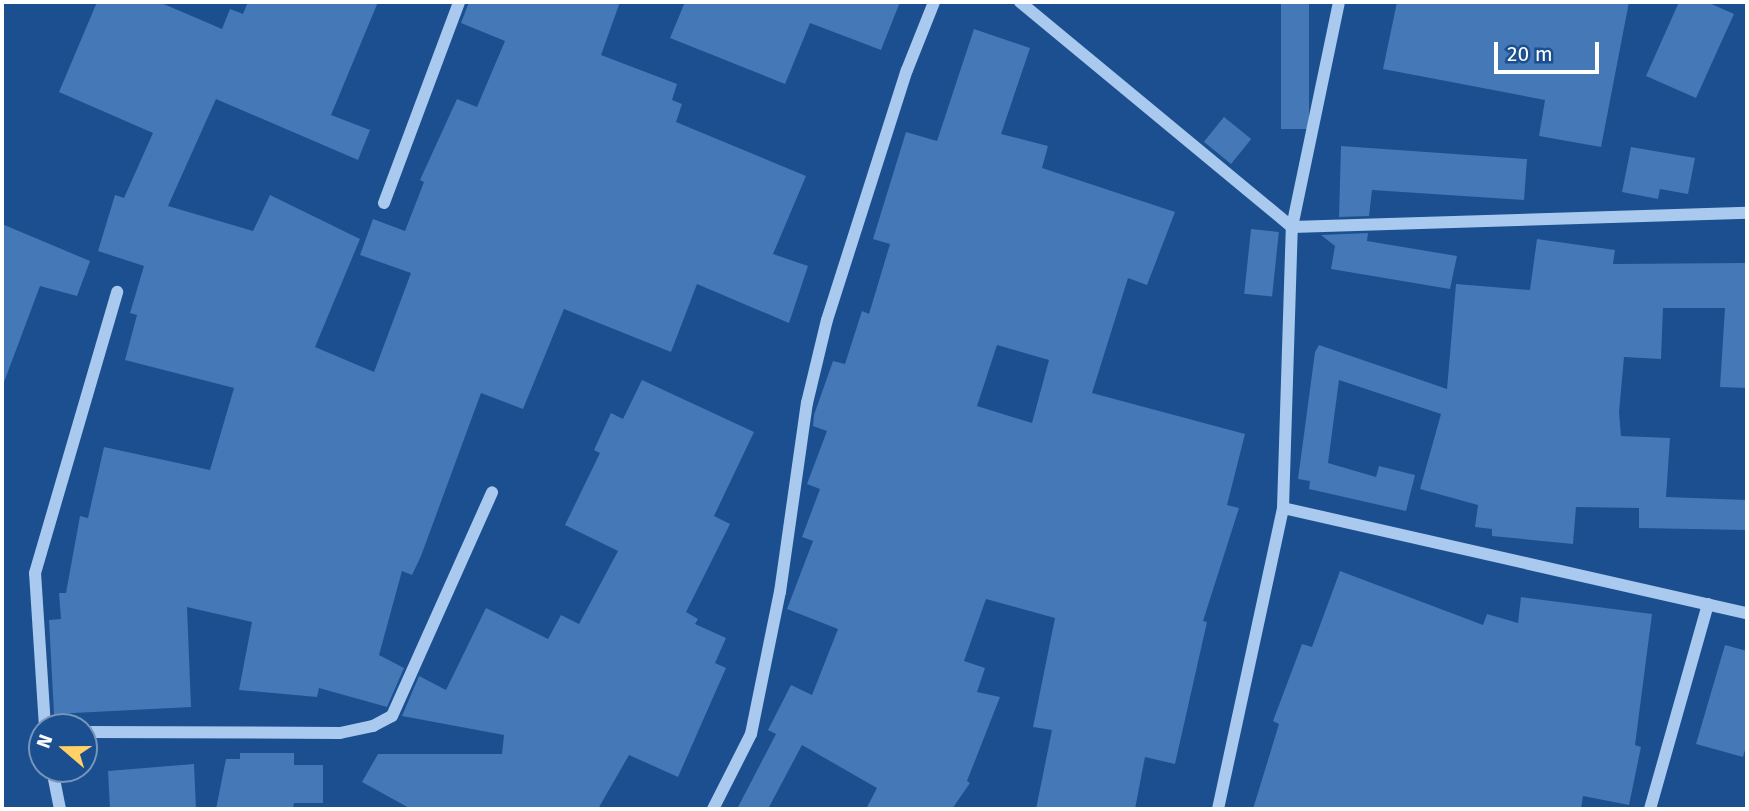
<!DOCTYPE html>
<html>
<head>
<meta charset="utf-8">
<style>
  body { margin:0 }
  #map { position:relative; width:1749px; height:811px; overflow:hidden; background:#1b4f8f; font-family:"Fira Sans",sans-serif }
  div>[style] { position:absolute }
  .building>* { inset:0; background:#4478b7; transform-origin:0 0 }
  .minor>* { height:12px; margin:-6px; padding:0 6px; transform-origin:6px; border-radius:6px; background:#a9c9ee }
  span { translate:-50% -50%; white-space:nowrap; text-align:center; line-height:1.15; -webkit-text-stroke:5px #1b4f8f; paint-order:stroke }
  .frame { position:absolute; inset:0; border:4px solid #fff; pointer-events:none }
  .north { position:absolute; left:28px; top:713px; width:70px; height:70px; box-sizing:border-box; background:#1b4f8f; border:2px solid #7695bc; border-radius:50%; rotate:290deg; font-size:19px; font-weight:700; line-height:28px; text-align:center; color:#fff }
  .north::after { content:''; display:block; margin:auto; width:24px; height:32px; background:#ffd166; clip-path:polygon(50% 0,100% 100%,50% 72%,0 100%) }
  .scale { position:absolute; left:1494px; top:42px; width:105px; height:32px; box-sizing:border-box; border:4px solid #fff; border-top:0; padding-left:9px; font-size:21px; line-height:24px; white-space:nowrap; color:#fff; -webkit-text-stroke:5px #1b4f8f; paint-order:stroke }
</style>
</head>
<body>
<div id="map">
  <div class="building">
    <i style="clip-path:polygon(97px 2px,159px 2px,222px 29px,230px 9px,243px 14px,248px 2px,378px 2px,331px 115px,370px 130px,358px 160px,216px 99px,168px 206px,253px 231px,270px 195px,360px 239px,315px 347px,374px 372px,411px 273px,360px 255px,373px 219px,405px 231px,424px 182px,420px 180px,457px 99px,477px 107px,505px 41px,461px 23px,469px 2px,620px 2px,601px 55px,677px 84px,672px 100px,682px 104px,676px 122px,806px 176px,773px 254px,808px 266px,789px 323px,697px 284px,671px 352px,564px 309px,523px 409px,481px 393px,421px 556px,412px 575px,402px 571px,379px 655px,404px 668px,387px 707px,319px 688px,317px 697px,239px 690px,252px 622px,187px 607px,191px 707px,54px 714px,49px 620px,61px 619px,59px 593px,66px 593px,80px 516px,88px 518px,104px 447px,210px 470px,234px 388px,125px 360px,137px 315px,130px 313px,144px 266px,98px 251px,115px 195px,124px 198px,153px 133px,59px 92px)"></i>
    <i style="clip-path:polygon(685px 2px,900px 2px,881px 50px,810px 23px,785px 84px,670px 38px)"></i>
    <i style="left:1281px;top:2px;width:28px;height:127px"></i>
    <i style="clip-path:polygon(1397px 2px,1629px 2px,1601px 147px,1539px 136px,1545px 100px,1383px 69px)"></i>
    <i style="clip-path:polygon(1679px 2px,1707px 2px,1734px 14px,1696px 98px,1646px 76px)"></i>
    <i style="clip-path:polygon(evenodd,974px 29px,1030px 48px,1001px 134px,1048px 146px,1042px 168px,1175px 212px,1147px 285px,1128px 278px,1092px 393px,1245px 434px,1227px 505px,1239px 508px,1203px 621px,1207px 622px,1175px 764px,1145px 757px,1135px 809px,1036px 809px,1052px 730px,1033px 727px,1055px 618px,986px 599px,964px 661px,985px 668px,977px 692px,1000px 697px,967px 781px,970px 783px,952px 809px,866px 809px,877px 788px,802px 745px,768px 809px,737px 809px,776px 734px,768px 730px,791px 685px,812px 695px,838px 629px,787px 609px,813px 541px,802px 537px,820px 489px,807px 484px,827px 431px,813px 426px,814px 415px,833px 361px,845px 364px,862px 311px,869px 314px,890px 244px,873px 239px,906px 132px,937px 141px,974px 29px,997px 345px,1049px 360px,1032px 423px,977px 406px,997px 345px)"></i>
    <i style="left:1224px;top:117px;width:35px;height:32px;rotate:39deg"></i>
    <i style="clip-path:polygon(1341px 146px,1527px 159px,1524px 200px,1372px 190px,1369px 216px,1339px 217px)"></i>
    <i style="clip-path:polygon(1631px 147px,1695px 158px,1688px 194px,1660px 189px,1658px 199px,1622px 192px)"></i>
    <i style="clip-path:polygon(2px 224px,90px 261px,77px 296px,40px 286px,4px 382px)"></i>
    <i style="left:1251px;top:229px;width:28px;height:65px;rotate:6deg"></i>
    <i style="clip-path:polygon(1368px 233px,1367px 241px,1457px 256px,1450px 289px,1331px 269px,1335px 246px,1321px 235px)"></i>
    <i style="clip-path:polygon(1537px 239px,1615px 250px,1613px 264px,1745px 263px,1747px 388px,1720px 387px,1725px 308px,1663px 308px,1661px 359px,1624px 357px,1619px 412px,1621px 436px,1670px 438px,1666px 497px,1747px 500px,1747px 530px,1639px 528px,1639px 508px,1576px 507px,1573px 544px,1492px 536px,1492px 529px,1475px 527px,1478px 505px,1420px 489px,1441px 414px,1339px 380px,1328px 463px,1376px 477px,1379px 466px,1415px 475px,1406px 511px,1309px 489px,1310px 481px,1298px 479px,1315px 352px,1319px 345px,1447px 389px,1456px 284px,1530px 290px)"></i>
    <i style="clip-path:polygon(642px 380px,754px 432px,714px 516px,730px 524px,686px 612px,698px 619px,695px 624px,726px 638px,715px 663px,726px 668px,678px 777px,629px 755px,598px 809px,411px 809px,362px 782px,378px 754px,502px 754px,504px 735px,402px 716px,419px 676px,446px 690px,486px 608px,548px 639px,561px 615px,579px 624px,618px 551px,565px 525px,600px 453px,594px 450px,611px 413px,623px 419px)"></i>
    <i style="clip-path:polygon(1340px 571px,1483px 625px,1487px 614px,1518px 623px,1521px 597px,1652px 614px,1635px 745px,1641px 747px,1629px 805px,1583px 796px,1581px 809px,1253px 809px,1279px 724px,1273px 721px,1302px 644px,1312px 647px)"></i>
    <i style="clip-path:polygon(1725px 645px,1747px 651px,1747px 743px,1743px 757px,1696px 744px)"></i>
    <i style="clip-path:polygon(240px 753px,294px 753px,294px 765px,323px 765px,323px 803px,294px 803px,293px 809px,216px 809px,226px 759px,240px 759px)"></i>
    <i style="clip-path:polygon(194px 764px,196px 809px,110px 809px,108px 771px)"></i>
  </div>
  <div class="minor">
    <i style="left:1020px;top:2px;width:353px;rotate:39.6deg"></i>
    <i style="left:1292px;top:227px;width:455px;rotate:-1.8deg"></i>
    <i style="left:384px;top:203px;width:215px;rotate:-69.5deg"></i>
    <i style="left:1283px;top:508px;width:476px;rotate:12.8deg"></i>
    <i style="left:45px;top:727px;width:154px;rotate:-93.7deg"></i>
    <i style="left:35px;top:573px;width:293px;rotate:-73.7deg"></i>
    <i style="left:84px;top:732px;width:256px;rotate:0.2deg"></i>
    <i style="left:340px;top:733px;width:34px;rotate:-12deg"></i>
    <i style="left:373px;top:726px;width:21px;rotate:-28deg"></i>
    <i style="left:392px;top:716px;width:245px;rotate:-65.9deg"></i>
    <i style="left:52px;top:769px;width:41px;rotate:78.7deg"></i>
    <i style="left:713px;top:809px;width:84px;rotate:-63.1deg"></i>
    <i style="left:751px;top:734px;width:145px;rotate:-78.5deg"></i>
    <i style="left:780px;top:592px;width:191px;rotate:-81.9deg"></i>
    <i style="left:807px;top:403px;width:85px;rotate:-76.5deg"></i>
    <i style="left:827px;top:320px;width:262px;rotate:-72.3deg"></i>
    <i style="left:907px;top:70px;width:73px;rotate:-68.3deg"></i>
    <i style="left:1218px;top:809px;width:308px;rotate:-77.8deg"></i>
    <i style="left:1283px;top:508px;width:281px;rotate:-88.2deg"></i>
    <i style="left:1292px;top:227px;width:230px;rotate:-78.2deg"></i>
    <i style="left:1650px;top:809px;width:213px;rotate:-74.2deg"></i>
  </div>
  <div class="frame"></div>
  <div class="north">N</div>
  <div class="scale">20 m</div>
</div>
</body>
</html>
